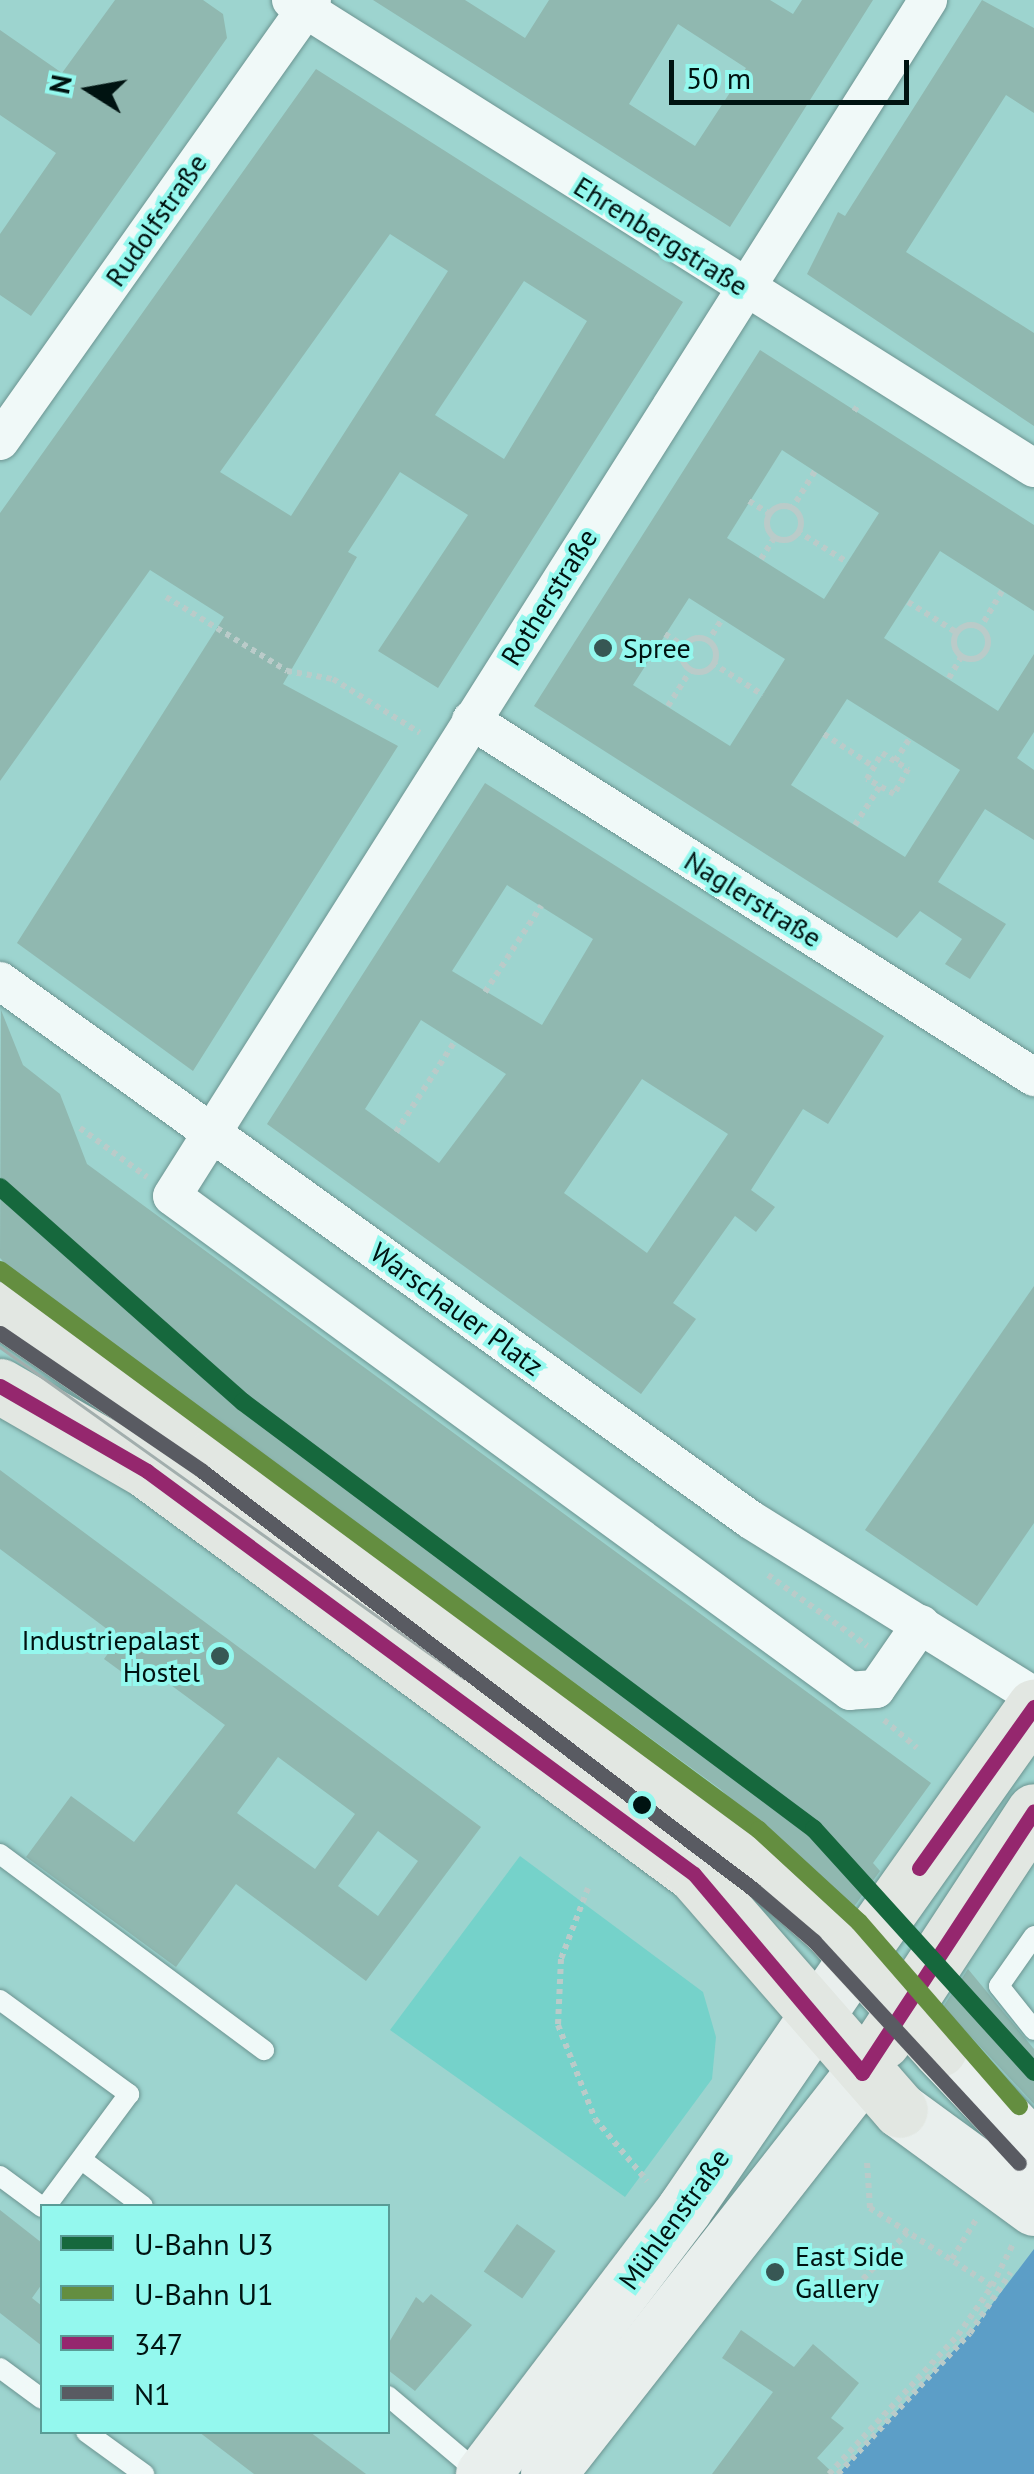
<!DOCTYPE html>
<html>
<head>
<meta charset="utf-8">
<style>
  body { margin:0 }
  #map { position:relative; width:1034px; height:2474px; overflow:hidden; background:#9dd4cf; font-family:"PT Sans",sans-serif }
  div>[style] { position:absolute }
  .green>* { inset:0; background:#75d2ca }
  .water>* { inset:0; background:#5c9ec7 }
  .building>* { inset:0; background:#90b8b0; transform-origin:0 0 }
  .path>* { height:6px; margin-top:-3px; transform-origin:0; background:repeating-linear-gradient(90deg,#bacbc9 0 5px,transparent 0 10px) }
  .path>.ring { margin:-3px; padding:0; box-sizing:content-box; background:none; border:6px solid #bacbc9; border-radius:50% }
  .roads { filter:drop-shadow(0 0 2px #6c9491) drop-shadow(0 0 2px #6c9491) }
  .lane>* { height:20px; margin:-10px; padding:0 10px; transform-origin:10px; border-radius:10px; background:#f0f9f8 }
  .street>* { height:38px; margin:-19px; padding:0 19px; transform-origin:19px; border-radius:19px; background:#f0f9f8 }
  .secondary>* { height:55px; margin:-27.5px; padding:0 27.5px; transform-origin:27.5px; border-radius:27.5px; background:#e9efed }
  .primary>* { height:55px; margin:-27.5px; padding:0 27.5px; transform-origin:27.5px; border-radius:27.5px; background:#e2e7e2 }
  .tram>* { height:2.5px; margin:-1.25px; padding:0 1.25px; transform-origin:1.25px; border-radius:1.25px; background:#a2aead }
  .bus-1>* { height:15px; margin:-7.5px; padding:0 7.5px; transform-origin:7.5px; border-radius:7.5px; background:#95276e }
  .bus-2>* { height:15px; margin:-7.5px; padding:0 7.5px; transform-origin:7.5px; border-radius:7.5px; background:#595b62 }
  .metro-1>* { height:18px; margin:-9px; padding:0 9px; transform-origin:9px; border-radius:9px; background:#16683d }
  .metro-2>* { height:18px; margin:-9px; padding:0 9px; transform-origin:9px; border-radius:9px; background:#648e40 }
  .dots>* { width:28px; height:28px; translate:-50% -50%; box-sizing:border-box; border:5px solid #94f8ee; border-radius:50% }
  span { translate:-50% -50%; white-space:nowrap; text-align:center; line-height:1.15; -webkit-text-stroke:8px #94f8ee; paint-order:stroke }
  .street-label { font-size:28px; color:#001311 }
  .poi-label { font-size:28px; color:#001311 }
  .left { translate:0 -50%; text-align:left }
  .right { translate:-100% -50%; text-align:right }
  .legend { position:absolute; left:40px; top:2204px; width:350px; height:230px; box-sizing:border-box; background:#94f8ee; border:2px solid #599c96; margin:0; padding:12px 18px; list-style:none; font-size:30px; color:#001311 }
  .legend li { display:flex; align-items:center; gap:20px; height:50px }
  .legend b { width:50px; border:2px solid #599c96 }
  .north { position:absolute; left:40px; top:40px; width:100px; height:100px; -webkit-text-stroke:8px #94f8ee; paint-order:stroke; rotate:281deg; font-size:28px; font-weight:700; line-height:40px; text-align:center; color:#001311 }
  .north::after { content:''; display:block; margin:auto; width:35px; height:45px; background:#001311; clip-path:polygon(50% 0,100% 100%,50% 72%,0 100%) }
  .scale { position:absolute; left:669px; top:60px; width:240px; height:45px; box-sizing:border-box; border:5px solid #001311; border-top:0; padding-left:12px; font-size:30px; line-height:35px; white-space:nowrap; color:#001311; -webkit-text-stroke:8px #94f8ee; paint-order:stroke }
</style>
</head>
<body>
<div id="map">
  <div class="green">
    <i style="clip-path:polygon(520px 1856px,703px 1992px,716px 2037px,712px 2079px,625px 2197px,390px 2030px)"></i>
  </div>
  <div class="water">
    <i style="clip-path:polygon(1034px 2249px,1034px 2474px,838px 2474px,970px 2333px)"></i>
  </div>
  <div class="building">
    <i style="clip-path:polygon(115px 0,203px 0,223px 14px,227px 38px,31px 316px,0 295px,0 234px,56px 153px,0 115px,0 30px,62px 73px)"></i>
    <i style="clip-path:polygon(evenodd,373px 0,465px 0,525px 38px,549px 0,770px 0,793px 14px,802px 0,873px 0,730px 227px,373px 0,678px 24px,746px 68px,695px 146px,629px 104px,678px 24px)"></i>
    <i style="clip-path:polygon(982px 0,1034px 28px,1034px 113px,1006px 95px,906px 252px,1034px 333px,1034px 426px,807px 274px,838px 212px,845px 216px)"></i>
    <i style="clip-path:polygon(evenodd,316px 69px,683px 302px,438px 688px,378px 651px,468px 515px,400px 472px,348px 552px,357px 557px,283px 684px,398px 746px,193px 1071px,17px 943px,224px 617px,150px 570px,0 781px,0 513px,316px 69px,390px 234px,448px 271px,291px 516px,220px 472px,390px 234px,316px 69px,524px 281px,587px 321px,504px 459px,435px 415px,524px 281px)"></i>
    <i style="clip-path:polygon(evenodd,760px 350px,1034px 525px,1034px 611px,940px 551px,884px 638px,998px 711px,1034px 654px,1034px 732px,1017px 758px,1034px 770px,1034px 840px,985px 809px,938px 882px,1006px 924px,970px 979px,945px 964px,962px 939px,920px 911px,897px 938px,534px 706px,760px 350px,782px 450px,879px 513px,824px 599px,727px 538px,782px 450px,760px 350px,689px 598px,785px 659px,730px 746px,633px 685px,689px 598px,760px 350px,847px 699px,960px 770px,905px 857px,791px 785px,847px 699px)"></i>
    <i style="clip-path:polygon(evenodd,485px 783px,884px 1036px,828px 1124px,803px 1109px,751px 1190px,775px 1207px,756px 1232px,735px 1216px,673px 1303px,696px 1319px,641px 1394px,267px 1124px,485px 783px,507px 885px,593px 939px,542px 1025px,452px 971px,507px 885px,485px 783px,421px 1020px,506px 1074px,439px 1163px,365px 1109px,421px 1020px,485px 783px,642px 1079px,728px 1134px,647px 1253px,564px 1193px,642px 1079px)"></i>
    <i style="clip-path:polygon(1px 1010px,23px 1065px,60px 1094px,87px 1164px,931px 1783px,873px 1863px,880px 1871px,853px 1908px,720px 1789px,12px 1271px,0 1258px)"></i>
    <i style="clip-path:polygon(1034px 1286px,1034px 1523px,977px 1606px,865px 1530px)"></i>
    <i style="clip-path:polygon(evenodd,0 1470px,481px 1827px,366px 1981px,236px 1884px,176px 1967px,26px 1857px,71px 1796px,134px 1842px,225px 1725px,141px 1663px,130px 1678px,104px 1659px,119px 1638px,0 1549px,0 1470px,278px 1757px,355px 1814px,315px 1869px,237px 1813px,278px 1757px,0 1470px,378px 1831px,418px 1861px,378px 1916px,338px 1886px,378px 1831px)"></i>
    <i style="clip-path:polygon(968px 1969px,1034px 2049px,1034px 2104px,943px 2007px)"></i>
    <i style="clip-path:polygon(0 2210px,42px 2243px,42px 2284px,32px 2298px,42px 2306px,42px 2346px,0 2313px)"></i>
    <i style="left:517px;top:2224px;width:47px;height:58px;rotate:35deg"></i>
    <i style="clip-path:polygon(431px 2294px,472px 2325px,415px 2391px,388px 2370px,388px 2344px,416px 2297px,423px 2303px)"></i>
    <i style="clip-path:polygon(741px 2330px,794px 2367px,813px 2344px,859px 2383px,831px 2418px,844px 2428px,817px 2458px,834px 2474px,712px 2474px,773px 2392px,722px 2358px)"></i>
    <i style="clip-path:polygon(199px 2432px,310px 2432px,366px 2474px,254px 2474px)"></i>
  </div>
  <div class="path">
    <i style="left:854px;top:411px;width:10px;rotate:-53deg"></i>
    <i style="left:749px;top:501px;width:26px;rotate:32deg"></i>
    <i class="ring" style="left:767px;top:506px;width:28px;height:28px"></i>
    <i style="left:791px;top:510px;width:46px;rotate:-58.4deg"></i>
    <i style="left:797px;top:531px;width:59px;rotate:31.8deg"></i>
    <i style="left:761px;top:559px;width:28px;rotate:-58deg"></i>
    <i style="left:166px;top:597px;width:142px;rotate:31.4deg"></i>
    <i style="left:287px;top:671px;width:47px;rotate:9.9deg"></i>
    <i style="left:333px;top:679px;width:102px;rotate:31.8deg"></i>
    <i style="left:908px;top:602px;width:60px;rotate:32.1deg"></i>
    <i class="ring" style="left:954px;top:625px;width:28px;height:28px"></i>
    <i style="left:979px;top:630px;width:45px;rotate:-59.5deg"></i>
    <i style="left:665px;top:634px;width:25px;rotate:32deg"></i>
    <i class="ring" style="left:682px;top:638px;width:28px;height:28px"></i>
    <i style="left:707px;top:643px;width:28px;rotate:-58deg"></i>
    <i style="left:712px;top:663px;width:60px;rotate:32.1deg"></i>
    <i style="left:949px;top:678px;width:28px;rotate:-60deg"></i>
    <i style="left:668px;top:706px;width:45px;rotate:-57.7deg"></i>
    <i style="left:824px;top:734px;width:60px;rotate:33.4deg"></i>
    <i style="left:882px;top:753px;width:31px;rotate:32deg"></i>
    <i style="left:908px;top:769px;width:29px;rotate:119deg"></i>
    <i style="left:894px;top:794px;width:31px;rotate:-151deg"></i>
    <i style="left:867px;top:779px;width:30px;rotate:-60deg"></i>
    <i style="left:895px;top:761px;width:27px;rotate:-57deg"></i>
    <i style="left:855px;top:825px;width:46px;rotate:-57.3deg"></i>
    <i style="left:485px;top:992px;width:103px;rotate:-56.9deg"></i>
    <i style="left:80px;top:1128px;width:83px;rotate:36.2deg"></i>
    <i style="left:396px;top:1132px;width:108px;rotate:-57deg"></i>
    <i style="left:768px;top:1575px;width:122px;rotate:35.6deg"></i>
    <i style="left:884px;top:1720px;width:43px;rotate:40.3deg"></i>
    <i style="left:588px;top:1888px;width:76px;rotate:110.8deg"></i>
    <i style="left:561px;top:1959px;width:66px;rotate:92.6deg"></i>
    <i style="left:558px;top:2025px;width:101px;rotate:68.5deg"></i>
    <i style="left:595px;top:2119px;width:81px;rotate:50deg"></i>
    <i style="left:952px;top:2259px;width:48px;rotate:-58.6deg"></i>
    <i style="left:863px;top:2279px;width:64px;rotate:-46.3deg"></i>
    <i style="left:992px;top:2286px;width:49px;rotate:-63.4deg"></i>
    <i style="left:829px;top:2474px;width:190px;rotate:-47.1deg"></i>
    <i style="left:958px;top:2335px;width:60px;rotate:-55.2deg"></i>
    <i style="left:992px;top:2286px;width:145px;rotate:-147.4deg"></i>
    <i style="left:870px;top:2208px;width:47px;rotate:-93.7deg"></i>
    <i style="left:838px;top:2474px;width:193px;rotate:-46.9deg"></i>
    <i style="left:970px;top:2333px;width:73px;rotate:-56.1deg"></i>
  </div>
  <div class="roads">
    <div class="lane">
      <i style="left:0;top:1854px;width:329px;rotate:36.6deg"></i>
      <i style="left:1034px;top:1936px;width:61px;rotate:125deg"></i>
      <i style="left:999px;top:1986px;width:56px;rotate:51.5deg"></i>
      <i style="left:0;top:2000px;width:160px;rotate:36.1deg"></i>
      <i style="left:129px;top:2094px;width:139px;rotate:126.5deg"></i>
      <i style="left:82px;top:2160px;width:76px;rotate:37deg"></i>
      <i style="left:0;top:2176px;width:52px;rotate:36.4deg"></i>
      <i style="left:0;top:2368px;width:52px;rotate:36.4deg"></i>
      <i style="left:388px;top:2396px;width:119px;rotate:40.2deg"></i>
      <i style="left:86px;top:2432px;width:72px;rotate:35.9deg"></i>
    </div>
    <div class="street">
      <i style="left:291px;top:0;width:878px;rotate:32.21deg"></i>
      <i style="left:0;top:441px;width:540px;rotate:-54.72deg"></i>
      <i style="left:471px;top:720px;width:667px;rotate:32.38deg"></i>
      <i style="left:0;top:981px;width:924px;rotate:35.67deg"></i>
      <i style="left:751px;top:1520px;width:333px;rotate:31.9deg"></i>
      <i style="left:921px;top:1624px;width:79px;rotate:124.7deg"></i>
      <i style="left:876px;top:1689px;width:26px;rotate:176deg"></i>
      <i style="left:850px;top:1691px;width:839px;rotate:-143.87deg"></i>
      <i style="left:172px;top:1196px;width:1415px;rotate:-57.7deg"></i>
    </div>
    <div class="secondary">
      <i style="left:939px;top:2049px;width:138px;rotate:46.5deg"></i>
      <i style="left:900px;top:2110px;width:166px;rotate:36.2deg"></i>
      <i style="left:483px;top:2474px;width:333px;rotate:-52.8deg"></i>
      <i style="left:684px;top:2209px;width:304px;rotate:-55.6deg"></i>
      <i style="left:548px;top:2474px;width:509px;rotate:-51.94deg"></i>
    </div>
    <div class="primary">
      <i style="left:0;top:1309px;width:259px;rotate:34.3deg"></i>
      <i style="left:214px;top:1455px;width:692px;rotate:37.13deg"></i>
      <i style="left:766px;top:1873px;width:82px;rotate:41.1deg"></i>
      <i style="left:828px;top:1927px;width:165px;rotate:47.7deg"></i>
      <i style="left:0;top:1386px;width:170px;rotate:30deg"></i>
      <i style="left:147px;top:1471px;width:679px;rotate:36.38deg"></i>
      <i style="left:694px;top:1874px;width:313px;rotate:48.9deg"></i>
      <i style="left:856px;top:1958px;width:308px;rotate:-54.7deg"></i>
      <i style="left:883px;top:2041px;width:275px;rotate:-56.7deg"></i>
    </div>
  </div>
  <div class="tram">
    <i style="left:0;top:1347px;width:570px;rotate:35.5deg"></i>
  </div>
  <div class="bus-1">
    <i style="left:0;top:1386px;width:170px;rotate:30deg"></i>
    <i style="left:147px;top:1471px;width:679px;rotate:36.38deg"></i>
    <i style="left:694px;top:1874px;width:260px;rotate:49.8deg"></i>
    <i style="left:919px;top:1868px;width:198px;rotate:-54.5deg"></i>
    <i style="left:862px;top:2073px;width:313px;rotate:-56.7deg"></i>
  </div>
  <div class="bus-2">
    <i style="left:0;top:1333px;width:245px;rotate:34.3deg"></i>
    <i style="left:202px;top:1471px;width:692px;rotate:37.18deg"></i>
    <i style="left:753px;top:1889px;width:80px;rotate:40.4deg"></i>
    <i style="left:814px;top:1941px;width:302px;rotate:47.3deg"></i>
  </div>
  <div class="metro-1">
    <i style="left:0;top:1187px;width:324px;rotate:41.5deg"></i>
    <i style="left:243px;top:1402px;width:713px;rotate:36.79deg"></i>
    <i style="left:814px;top:1829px;width:328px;rotate:47.8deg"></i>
  </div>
  <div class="metro-2">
    <i style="left:0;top:1270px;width:943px;rotate:36.42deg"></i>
    <i style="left:759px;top:1830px;width:136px;rotate:42.6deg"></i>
    <i style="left:859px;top:1922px;width:244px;rotate:49deg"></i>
  </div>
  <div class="dots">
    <i style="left:603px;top:648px;background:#375754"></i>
    <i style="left:220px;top:1656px;background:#375754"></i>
    <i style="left:642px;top:1805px;background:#001311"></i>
    <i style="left:775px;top:2272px;background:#375754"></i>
  </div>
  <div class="street-label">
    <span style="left:156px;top:220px;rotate:-55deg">Rudolfstraße</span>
    <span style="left:661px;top:236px;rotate:32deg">Ehrenbergstraße</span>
    <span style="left:549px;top:597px;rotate:-58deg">Rotherstraße</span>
    <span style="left:753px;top:899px;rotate:32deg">Naglerstraße</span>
    <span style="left:457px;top:1309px;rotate:36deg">Warschauer Platz</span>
    <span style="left:674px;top:2219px;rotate:-54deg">Mühlenstraße</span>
  </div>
  <div class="poi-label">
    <span class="left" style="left:623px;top:648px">Spree</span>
    <span class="right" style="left:200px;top:1656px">Industriepalast<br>Hostel</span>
    <span class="left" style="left:795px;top:2272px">East Side<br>Gallery</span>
  </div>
  <ul class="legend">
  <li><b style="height:12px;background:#16683d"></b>U-Bahn U3</li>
  <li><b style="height:12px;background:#648e40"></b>U-Bahn U1</li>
  <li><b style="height:12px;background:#95276e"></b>347</li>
  <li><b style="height:12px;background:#595b62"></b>N1</li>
  </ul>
  <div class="north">N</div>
  <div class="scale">50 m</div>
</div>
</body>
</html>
